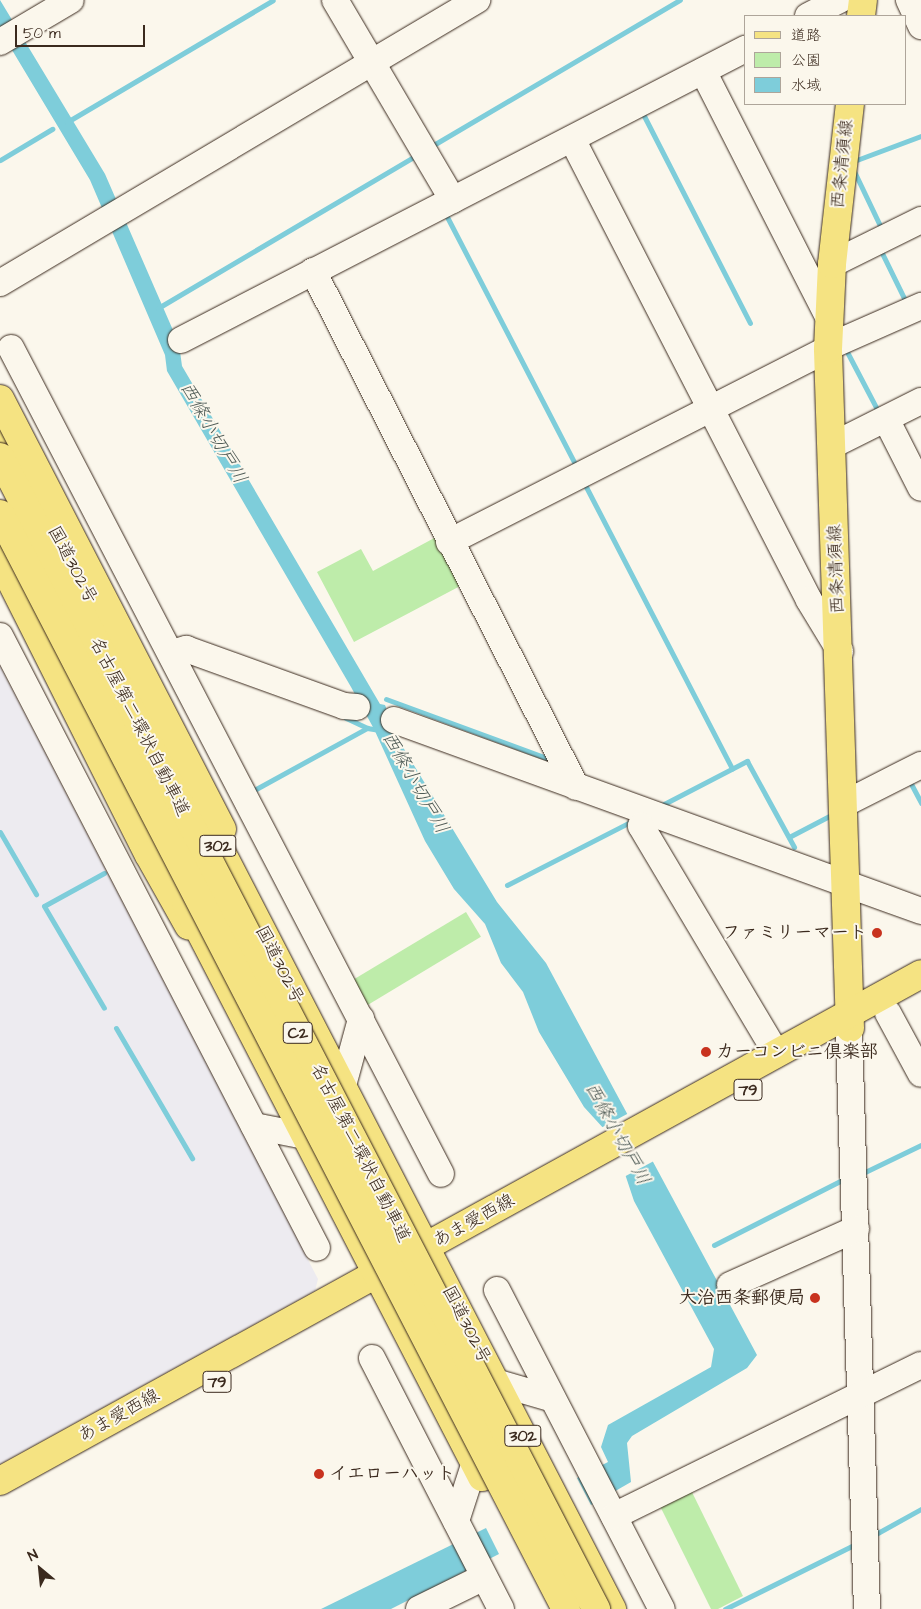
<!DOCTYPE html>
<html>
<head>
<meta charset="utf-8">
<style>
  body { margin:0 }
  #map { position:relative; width:921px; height:1609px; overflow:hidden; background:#fbf7ec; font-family:"Architects Daughter","Klee One",sans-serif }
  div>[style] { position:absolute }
  .built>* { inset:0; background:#edebf0 }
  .green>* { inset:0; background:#beecaa; transform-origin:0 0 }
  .water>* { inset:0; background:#7ecdda }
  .pier>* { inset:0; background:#fbf7ec; transform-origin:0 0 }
  .stream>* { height:5px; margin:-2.5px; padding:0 2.5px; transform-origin:2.5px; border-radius:2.5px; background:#7ecdda }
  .roads { filter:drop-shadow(0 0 1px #3b2a1e) drop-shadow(0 0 1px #3b2a1e) }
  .minor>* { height:26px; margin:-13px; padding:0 13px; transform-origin:13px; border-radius:13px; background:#fbf7ec }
  .major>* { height:28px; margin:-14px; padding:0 14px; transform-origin:14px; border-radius:14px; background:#f5e382 }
  .highway>* { height:28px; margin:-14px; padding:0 14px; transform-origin:14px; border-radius:14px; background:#f5e382 }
  .bridges { filter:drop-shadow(0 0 1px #3b2a1e) drop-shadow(0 0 1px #3b2a1e) }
  .highway-bridge>* { height:28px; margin:-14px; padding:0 14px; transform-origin:14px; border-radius:14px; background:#f5e382 }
  .dots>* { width:14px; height:14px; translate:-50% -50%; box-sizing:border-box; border:2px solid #fbf7ec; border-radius:50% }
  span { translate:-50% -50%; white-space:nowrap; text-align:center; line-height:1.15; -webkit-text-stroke:4px #fbf7ec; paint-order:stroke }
  .shield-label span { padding:1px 4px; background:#fbf7ec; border:1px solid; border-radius:4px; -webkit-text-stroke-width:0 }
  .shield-label { font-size:16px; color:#3b2a1e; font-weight:700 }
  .street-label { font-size:18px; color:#3b2a1e }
  .poi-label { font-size:18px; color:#3b2a1e; font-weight:700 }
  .right { translate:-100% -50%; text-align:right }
  .left { translate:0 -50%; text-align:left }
  .water-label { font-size:19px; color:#4f5b56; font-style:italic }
  .legend { position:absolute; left:744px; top:15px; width:162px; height:90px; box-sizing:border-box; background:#fbf7ec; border:1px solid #aea59a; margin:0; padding:6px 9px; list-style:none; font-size:15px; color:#3b2a1e }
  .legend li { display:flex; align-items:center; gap:10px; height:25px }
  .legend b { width:25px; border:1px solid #aea59a }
  .north { position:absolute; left:15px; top:1544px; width:50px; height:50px; -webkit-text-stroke:4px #fbf7ec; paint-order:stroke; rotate:332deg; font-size:14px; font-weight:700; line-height:20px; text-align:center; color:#3b2a1e }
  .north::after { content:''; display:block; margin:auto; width:18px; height:22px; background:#3b2a1e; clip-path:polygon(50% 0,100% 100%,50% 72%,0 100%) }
  .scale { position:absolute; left:15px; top:25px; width:130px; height:22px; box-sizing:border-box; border:2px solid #3b2a1e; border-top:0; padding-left:6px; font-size:15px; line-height:18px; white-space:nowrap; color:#3b2a1e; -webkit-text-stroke:4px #fbf7ec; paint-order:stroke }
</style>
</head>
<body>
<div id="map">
  <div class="built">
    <i style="clip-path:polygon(0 666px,318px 1279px,315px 1291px,0 1464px)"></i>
  </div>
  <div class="green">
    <i style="clip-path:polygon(438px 536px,464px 584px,354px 642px,317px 572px,361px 549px,373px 571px)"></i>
    <i style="left:466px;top:912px;width:29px;height:136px;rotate:59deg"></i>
    <i style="clip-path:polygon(688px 1484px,743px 1596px,718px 1609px,711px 1609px,657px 1500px)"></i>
  </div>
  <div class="water">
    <i style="clip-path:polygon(0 0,105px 174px,179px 344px,182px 366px,380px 704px,385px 705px,398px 739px,497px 902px,546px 963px,757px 1355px,747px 1368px,632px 1436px,627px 1443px,631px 1482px,591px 1505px,577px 1478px,608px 1462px,601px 1447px,608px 1425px,711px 1367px,714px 1349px,634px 1201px,622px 1165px,605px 1130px,584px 1107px,539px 1032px,523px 992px,501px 963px,485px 924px,454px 889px,425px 841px,374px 729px,351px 687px,167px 371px,165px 355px,90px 180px,0 30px)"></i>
    <i style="clip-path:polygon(486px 1528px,499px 1554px,391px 1609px,321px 1609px)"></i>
  </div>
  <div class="pier">
    <i style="left:629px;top:1113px;width:54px;height:33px;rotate:62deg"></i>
  </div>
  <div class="stream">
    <i style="left:642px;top:112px;width:237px;rotate:62.9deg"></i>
    <i style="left:67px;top:122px;width:239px;rotate:-30.6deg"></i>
    <i style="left:430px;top:147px;width:290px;rotate:-30.5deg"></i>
    <i style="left:0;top:160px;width:61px;rotate:-30.8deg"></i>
    <i style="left:854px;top:161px;width:72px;rotate:-20.5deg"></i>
    <i style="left:853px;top:169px;width:70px;rotate:64.5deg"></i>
    <i style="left:444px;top:211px;width:289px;rotate:62.6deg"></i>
    <i style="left:880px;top:249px;width:61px;rotate:63.9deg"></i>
    <i style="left:158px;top:308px;width:301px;rotate:-30.6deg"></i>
    <i style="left:845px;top:348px;width:73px;rotate:62.4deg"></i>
    <i style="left:583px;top:481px;width:324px;rotate:62.6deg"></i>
    <i style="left:386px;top:699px;width:177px;rotate:20.2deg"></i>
    <i style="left:346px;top:718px;width:23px;rotate:25deg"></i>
    <i style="left:909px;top:780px;width:26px;rotate:62deg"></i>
    <i style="left:256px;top:789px;width:127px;rotate:-28.8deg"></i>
    <i style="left:367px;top:728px;width:13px;rotate:9deg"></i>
    <i style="left:662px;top:805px;width:96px;rotate:-27.4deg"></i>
    <i style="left:747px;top:761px;width:98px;rotate:61.3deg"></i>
    <i style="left:0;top:832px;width:72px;rotate:59.9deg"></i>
    <i style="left:789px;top:837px;width:47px;rotate:-27.6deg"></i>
    <i style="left:104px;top:873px;width:68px;rotate:151.2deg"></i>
    <i style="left:44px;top:906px;width:118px;rotate:59.5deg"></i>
    <i style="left:507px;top:885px;width:143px;rotate:-27.1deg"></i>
    <i style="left:116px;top:1028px;width:151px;rotate:59.7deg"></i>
    <i style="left:865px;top:1172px;width:62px;rotate:-25.7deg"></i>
    <i style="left:714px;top:1245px;width:148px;rotate:-26.9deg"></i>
    <i style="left:874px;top:1535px;width:54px;rotate:-29deg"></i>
    <i style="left:725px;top:1609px;width:146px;rotate:-26.4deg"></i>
  </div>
  <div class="roads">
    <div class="minor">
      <i style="left:335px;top:0;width:232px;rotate:59.5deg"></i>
      <i style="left:909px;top:0;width:29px;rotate:65deg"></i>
      <i style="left:808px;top:16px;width:35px;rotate:-27deg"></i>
      <i style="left:0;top:42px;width:82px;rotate:-30.6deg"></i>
      <i style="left:703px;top:71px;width:277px;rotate:63deg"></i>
      <i style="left:572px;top:139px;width:518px;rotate:62.79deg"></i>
      <i style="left:809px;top:600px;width:60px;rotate:58.7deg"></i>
      <i style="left:832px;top:264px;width:99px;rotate:-26.3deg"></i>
      <i style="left:313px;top:271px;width:579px;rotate:62.99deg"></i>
      <i style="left:0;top:283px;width:555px;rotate:-30.68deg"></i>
      <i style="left:181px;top:340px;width:635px;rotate:-27.29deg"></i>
      <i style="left:828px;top:347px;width:102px;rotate:-23.8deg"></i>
      <i style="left:11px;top:348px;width:931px;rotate:62.5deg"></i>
      <i style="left:886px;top:419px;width:77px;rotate:63.1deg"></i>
      <i style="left:833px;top:445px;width:98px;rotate:-26.6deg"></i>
      <i style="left:449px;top:542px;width:425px;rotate:-27deg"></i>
      <i style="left:0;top:636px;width:689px;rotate:62.62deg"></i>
      <i style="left:171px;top:653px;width:16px;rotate:-15deg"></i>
      <i style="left:186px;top:649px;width:168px;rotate:19.8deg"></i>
      <i style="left:344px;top:706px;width:13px;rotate:4deg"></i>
      <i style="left:394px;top:720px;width:561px;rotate:19.92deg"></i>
      <i style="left:844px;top:804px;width:86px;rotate:-26.9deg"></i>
      <i style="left:647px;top:813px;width:14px;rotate:115deg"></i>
      <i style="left:641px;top:826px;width:265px;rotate:59.2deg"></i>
      <i style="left:888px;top:1013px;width:69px;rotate:61.6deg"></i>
      <i style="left:849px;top:1034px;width:575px;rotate:88.21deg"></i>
      <i style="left:342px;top:1089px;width:73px;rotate:-74.8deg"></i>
      <i style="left:254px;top:1126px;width:52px;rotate:11.1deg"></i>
      <i style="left:730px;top:1285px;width:138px;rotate:-24deg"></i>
      <i style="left:497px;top:1290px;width:359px;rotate:62.7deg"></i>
      <i style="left:372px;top:1358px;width:282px;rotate:62.8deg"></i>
      <i style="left:495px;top:1382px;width:60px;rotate:16.3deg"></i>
      <i style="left:614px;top:1516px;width:342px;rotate:-26.2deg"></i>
      <i style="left:456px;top:1521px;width:62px;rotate:-72.1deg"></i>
      <i style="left:419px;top:1609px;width:72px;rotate:-26.2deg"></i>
    </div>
    <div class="major">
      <i style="left:861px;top:16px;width:16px;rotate:-83deg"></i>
      <i style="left:850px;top:1028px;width:679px;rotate:-91.86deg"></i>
      <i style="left:828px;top:349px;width:85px;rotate:-87.3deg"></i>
      <i style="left:832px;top:264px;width:161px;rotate:-83.6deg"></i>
      <i style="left:0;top:1481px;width:1051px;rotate:-28.83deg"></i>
    </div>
    <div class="highway">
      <i style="left:0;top:429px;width:54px;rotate:71.6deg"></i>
      <i style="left:0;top:559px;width:331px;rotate:63.3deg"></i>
      <i style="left:149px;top:855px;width:81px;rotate:60.6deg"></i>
      <i style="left:198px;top:807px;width:903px;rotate:62.7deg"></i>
      <i style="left:186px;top:904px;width:645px;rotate:62.68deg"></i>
    </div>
  </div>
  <div class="bridges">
    <div class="highway-bridge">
      <i style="left:0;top:399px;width:484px;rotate:62.7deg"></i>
      <i style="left:0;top:457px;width:1297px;rotate:62.64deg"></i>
      <i style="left:0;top:514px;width:1233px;rotate:62.67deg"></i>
    </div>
  </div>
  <div class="dots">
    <i style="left:877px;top:933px;background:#c8321e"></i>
    <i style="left:706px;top:1052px;background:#c8321e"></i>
    <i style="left:815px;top:1298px;background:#c8321e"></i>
    <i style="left:319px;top:1474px;background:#c8321e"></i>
  </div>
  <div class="shield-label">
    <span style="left:218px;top:846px">302</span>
    <span style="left:298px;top:1033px">C2</span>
    <span style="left:748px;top:1090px">79</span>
    <span style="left:217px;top:1382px">79</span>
    <span style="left:523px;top:1436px">302</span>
  </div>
  <div class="street-label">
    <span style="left:843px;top:164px;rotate:-84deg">西条清須線</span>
    <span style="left:72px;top:565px;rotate:62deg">国道302号</span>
    <span style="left:837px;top:569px;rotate:-92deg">西条清須線</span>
    <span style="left:139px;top:727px;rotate:63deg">名古屋第二環状自動車道</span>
    <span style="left:279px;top:965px;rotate:63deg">国道302号</span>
    <span style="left:360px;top:1153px;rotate:63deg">名古屋第二環状自動車道</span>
    <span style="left:474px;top:1221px;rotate:-29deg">あま愛西線</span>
    <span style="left:466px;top:1325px;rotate:63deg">国道302号</span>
    <span style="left:119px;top:1416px;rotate:-29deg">あま愛西線</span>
  </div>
  <div class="poi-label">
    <span class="right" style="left:867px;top:933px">ファミリーマート</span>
    <span class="left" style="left:716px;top:1052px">カーコンビニ倶楽部</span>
    <span class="right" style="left:805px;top:1298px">大治西条郵便局</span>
    <span class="left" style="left:329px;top:1474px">イエローハット</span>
  </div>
  <div class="water-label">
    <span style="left:213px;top:433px;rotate:60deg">西條小切戸川</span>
    <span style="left:415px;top:783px;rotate:60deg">西條小切戸川</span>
    <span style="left:617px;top:1134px;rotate:61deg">西條小切戸川</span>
  </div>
  <ul class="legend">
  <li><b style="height:6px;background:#f5e382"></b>道路</li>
  <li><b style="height:14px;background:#beecaa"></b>公園</li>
  <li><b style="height:14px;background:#7ecdda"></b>水域</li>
  </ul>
  <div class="north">N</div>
  <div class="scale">50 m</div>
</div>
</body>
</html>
